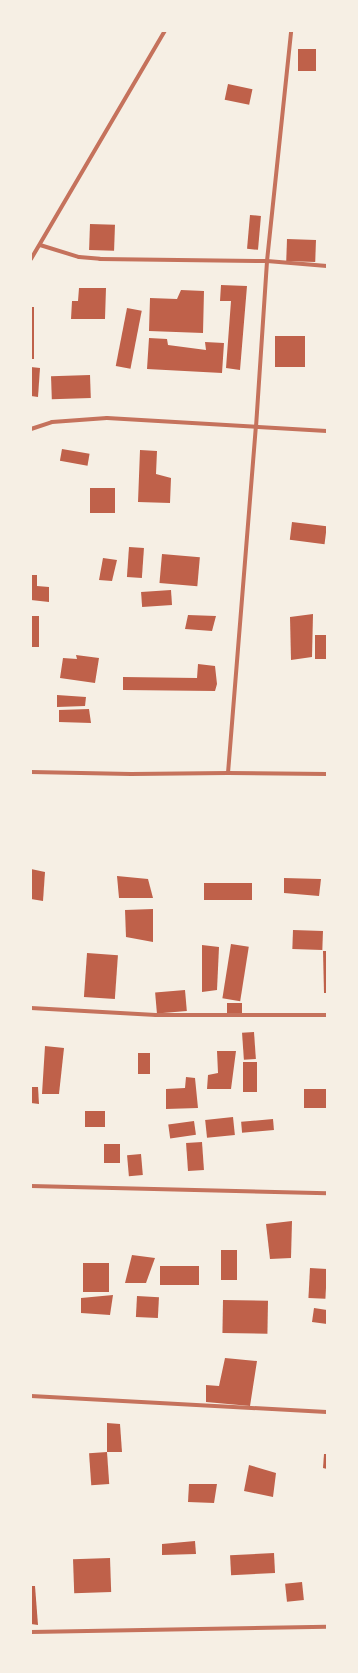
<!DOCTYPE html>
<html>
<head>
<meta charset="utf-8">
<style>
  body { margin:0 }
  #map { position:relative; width:358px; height:1673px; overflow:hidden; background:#f6efe4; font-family:"Sofia Sans Condensed",sans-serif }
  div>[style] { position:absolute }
  .building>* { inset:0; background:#bf614a; transform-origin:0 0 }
  .minor>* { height:4px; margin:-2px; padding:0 2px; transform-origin:2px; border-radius:2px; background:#c5725c }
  span { translate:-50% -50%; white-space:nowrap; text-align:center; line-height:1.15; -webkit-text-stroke:3px #f6efe4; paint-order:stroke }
  .frame { position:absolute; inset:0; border:32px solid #f6efe4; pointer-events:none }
</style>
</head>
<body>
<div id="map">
  <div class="building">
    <i style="left:298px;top:49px;width:18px;height:22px"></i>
    <i style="left:228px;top:84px;width:25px;height:16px;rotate:12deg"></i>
    <i style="left:250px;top:215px;width:11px;height:34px;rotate:5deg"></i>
    <i style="left:90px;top:224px;width:25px;height:26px;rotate:2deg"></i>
    <i style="left:287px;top:239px;width:29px;height:22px;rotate:2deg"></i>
    <i style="clip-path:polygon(221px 285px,247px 286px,240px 370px,226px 368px,231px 301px,220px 301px)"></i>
    <i style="clip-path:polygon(79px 288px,106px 288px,105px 319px,71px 319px,72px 301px,78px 301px)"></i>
    <i style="clip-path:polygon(181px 290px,204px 291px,203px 333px,149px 331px,150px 298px,177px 299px)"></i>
    <i style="left:31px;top:307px;width:3px;height:52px"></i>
    <i style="left:127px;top:308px;width:15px;height:59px;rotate:11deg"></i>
    <i style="left:275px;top:336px;width:30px;height:31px"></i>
    <i style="clip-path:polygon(149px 338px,167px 339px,168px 345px,206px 350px,205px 342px,224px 343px,222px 373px,147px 369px)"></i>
    <i style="clip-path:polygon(31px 367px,40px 368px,38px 397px,31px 396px)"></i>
    <i style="left:90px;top:375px;width:23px;height:39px;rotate:88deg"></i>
    <i style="left:62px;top:449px;width:28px;height:12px;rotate:10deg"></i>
    <i style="clip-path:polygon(140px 450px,157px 451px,156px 474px,171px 478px,170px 503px,138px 502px)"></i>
    <i style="left:115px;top:488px;width:25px;height:25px;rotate:90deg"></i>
    <i style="left:292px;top:522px;width:35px;height:18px;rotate:7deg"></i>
    <i style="left:129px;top:547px;width:15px;height:30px;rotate:4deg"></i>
    <i style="left:162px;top:554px;width:38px;height:29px;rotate:5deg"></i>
    <i style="clip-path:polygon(103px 558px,117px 560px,112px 581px,99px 580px)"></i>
    <i style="clip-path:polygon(31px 575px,37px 575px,37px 586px,49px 587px,49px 602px,31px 600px)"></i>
    <i style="left:171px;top:590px;width:15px;height:30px;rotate:86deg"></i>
    <i style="clip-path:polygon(313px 614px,312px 657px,291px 660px,290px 617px)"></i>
    <i style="clip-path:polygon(188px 615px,216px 616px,212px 631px,185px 629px)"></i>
    <i style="left:31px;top:616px;width:8px;height:31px"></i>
    <i style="left:315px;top:635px;width:12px;height:24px"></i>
    <i style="clip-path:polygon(76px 655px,99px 658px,95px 683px,60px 678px,63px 658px,77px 659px)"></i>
    <i style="clip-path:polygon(198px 664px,215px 666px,217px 684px,215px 691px,123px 690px,123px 677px,197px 678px)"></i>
    <i style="clip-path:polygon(57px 695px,86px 697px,85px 706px,57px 707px)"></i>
    <i style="clip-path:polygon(89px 709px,91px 723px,59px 722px,59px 710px)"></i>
    <i style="clip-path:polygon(31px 869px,45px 872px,43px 901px,31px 899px)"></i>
    <i style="clip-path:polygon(117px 876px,148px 879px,153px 898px,119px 898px)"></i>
    <i style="clip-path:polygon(284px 878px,321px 879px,319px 896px,284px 893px)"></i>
    <i style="left:204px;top:883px;width:48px;height:17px"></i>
    <i style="clip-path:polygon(153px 909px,153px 942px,126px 937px,125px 910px)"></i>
    <i style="left:293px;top:930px;width:30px;height:19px;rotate:2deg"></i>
    <i style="left:231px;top:944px;width:18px;height:55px;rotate:9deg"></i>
    <i style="clip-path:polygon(202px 945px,219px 947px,217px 990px,202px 992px)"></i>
    <i style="clip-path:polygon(323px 951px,327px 951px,327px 993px,324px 993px)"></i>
    <i style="left:87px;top:953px;width:31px;height:44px;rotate:4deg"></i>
    <i style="left:185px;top:990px;width:21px;height:30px;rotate:85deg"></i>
    <i style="left:227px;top:1003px;width:15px;height:10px"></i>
    <i style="left:254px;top:1032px;width:27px;height:12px;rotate:86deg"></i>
    <i style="clip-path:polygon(45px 1046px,64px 1048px,59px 1094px,42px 1094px)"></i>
    <i style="clip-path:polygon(217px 1051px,236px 1051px,231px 1089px,207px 1089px,208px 1075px,218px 1073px)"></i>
    <i style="left:150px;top:1053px;width:21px;height:12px;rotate:90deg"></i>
    <i style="left:243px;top:1062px;width:14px;height:30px"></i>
    <i style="clip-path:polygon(186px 1077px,195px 1078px,198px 1108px,166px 1109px,166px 1089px,185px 1088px)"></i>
    <i style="clip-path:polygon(31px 1087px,38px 1087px,39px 1104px,31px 1103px)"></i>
    <i style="left:327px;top:1089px;width:19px;height:23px;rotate:90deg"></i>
    <i style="left:85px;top:1111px;width:20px;height:16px"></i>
    <i style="left:233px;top:1117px;width:18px;height:28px;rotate:84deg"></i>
    <i style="left:273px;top:1119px;width:11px;height:32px;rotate:85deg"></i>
    <i style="left:194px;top:1121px;width:14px;height:26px;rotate:82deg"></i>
    <i style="left:202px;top:1142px;width:28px;height:16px;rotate:86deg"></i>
    <i style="left:120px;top:1144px;width:19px;height:16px;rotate:90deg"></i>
    <i style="left:141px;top:1154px;width:21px;height:14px;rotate:85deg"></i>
    <i style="clip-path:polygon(292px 1221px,291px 1258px,270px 1259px,266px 1224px)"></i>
    <i style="left:221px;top:1250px;width:16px;height:30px"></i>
    <i style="clip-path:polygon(132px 1255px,155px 1258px,146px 1283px,125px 1283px)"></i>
    <i style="left:83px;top:1263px;width:26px;height:29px"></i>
    <i style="left:160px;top:1266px;width:39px;height:19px"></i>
    <i style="left:310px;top:1268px;width:17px;height:30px;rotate:3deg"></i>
    <i style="clip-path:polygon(113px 1295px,110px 1315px,81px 1313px,81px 1298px)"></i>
    <i style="left:137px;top:1296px;width:22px;height:21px;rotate:3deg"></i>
    <i style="left:223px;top:1300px;width:45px;height:33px;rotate:1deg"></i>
    <i style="clip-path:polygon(314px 1308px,327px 1310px,327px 1324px,312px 1322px)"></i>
    <i style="clip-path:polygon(225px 1358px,257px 1361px,250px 1406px,206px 1402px,206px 1385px,219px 1386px)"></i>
    <i style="clip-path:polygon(107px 1423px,120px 1424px,122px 1452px,107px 1452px)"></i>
    <i style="left:107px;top:1452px;width:32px;height:18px;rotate:86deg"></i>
    <i style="clip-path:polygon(324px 1454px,327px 1454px,327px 1469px,323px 1468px)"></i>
    <i style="clip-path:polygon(249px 1465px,276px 1473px,273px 1497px,244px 1491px)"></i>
    <i style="clip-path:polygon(189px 1484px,217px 1484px,214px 1503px,188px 1502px)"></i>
    <i style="clip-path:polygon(195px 1541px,196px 1554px,162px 1555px,162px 1544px)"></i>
    <i style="left:274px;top:1553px;width:20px;height:44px;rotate:87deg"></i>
    <i style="left:110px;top:1558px;width:34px;height:37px;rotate:88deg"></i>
    <i style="left:302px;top:1582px;width:18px;height:17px;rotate:84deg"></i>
    <i style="clip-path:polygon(31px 1586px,35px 1586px,38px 1625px,31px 1624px)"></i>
  </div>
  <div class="minor">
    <i style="left:40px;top:245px;width:41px;rotate:17.1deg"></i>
    <i style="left:79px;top:257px;width:21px;rotate:5deg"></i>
    <i style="left:100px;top:259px;width:167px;rotate:0.7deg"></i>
    <i style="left:267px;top:261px;width:60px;rotate:4.8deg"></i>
    <i style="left:31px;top:259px;width:264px;rotate:-59.6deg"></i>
    <i style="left:31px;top:429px;width:22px;rotate:-18deg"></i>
    <i style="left:52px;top:422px;width:55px;rotate:-4.2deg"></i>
    <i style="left:107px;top:418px;width:220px;rotate:3.4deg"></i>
    <i style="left:31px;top:772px;width:100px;rotate:1.1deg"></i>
    <i style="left:131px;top:774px;width:97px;rotate:-0.6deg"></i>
    <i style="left:228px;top:773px;width:99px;rotate:0.6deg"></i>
    <i style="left:228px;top:773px;width:347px;rotate:-85.4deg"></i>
    <i style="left:256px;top:427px;width:166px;rotate:-86.2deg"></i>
    <i style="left:267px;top:261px;width:231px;rotate:-84deg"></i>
    <i style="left:31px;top:1008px;width:125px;rotate:3.2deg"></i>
    <i style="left:156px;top:1015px;width:171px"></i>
    <i style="left:31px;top:1186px;width:296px;rotate:1.4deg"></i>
    <i style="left:31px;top:1396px;width:296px;rotate:3.1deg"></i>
    <i style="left:31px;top:1632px;width:296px;rotate:-1deg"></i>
  </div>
  <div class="frame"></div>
</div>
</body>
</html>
